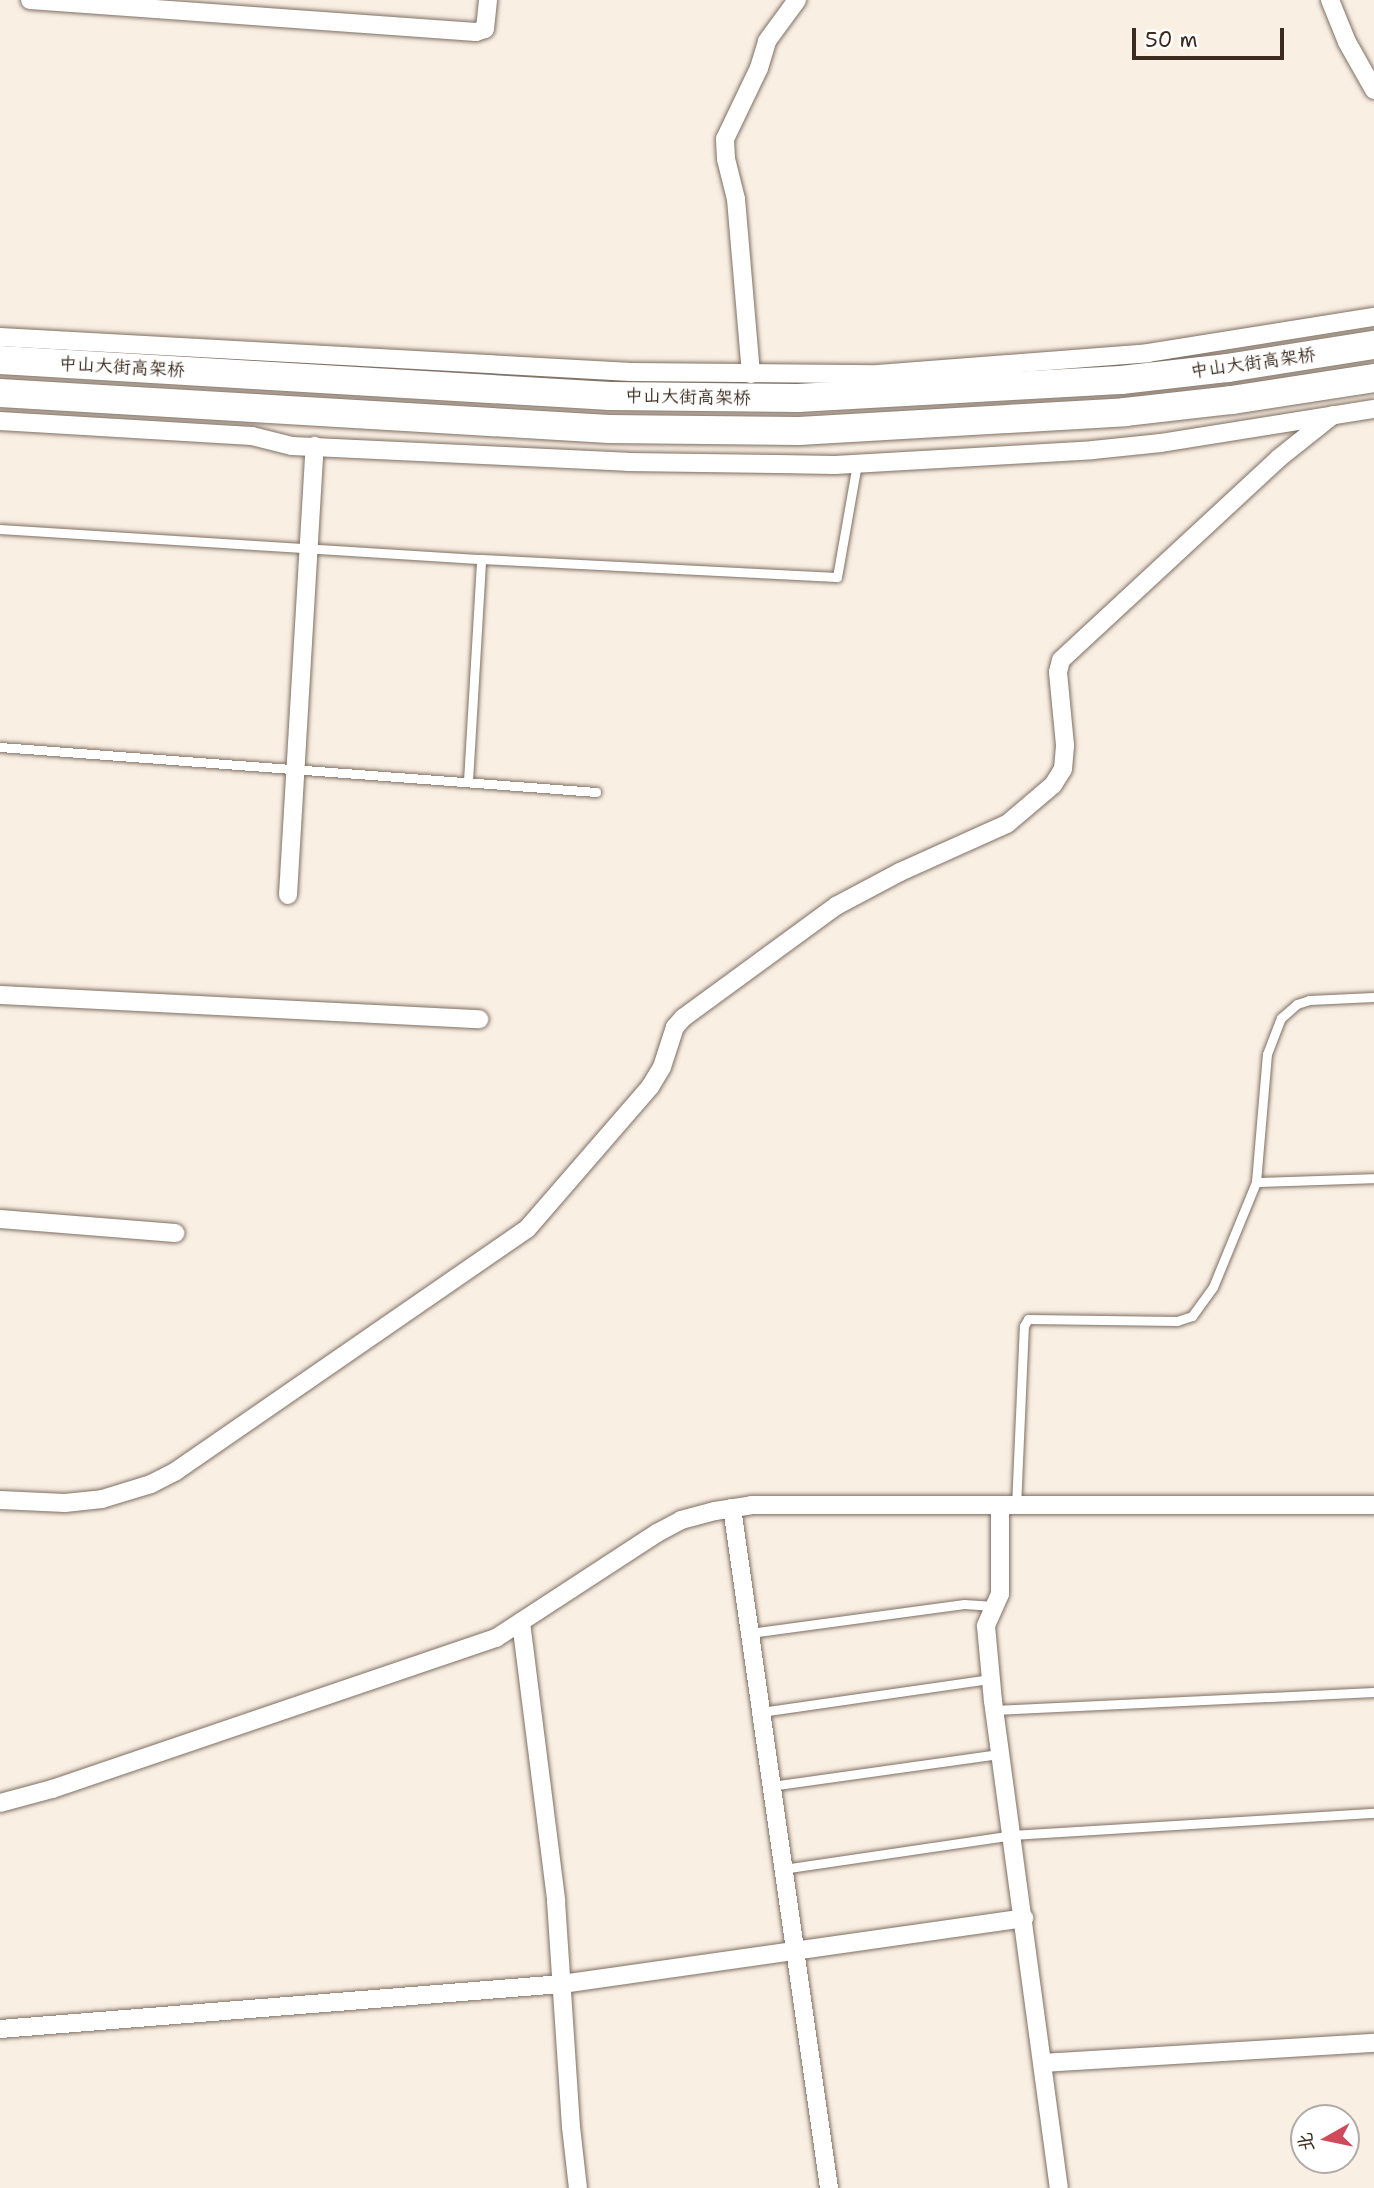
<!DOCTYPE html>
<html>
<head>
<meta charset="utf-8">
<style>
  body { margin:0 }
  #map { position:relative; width:1374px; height:2188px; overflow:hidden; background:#faefe3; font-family:"Shantell Sans","LXGW WenKai TC",sans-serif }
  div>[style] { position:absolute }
  .roads { filter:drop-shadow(0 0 2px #7e6f63) drop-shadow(0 0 2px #7e6f63) }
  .lane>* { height:9px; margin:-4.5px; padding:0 4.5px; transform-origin:4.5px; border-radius:4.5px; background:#fff }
  .street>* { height:18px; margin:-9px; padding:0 9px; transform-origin:9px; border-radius:9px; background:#fff }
  .primary>* { height:28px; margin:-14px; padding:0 14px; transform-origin:14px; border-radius:14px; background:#fff }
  span { translate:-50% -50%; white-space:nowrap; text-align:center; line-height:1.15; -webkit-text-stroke:7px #fff; paint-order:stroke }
  .street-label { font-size:18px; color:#3b2a1e }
  .north { position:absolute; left:1290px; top:2104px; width:70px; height:70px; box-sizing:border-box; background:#fff; border:2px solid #b1aaa5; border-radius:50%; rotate:261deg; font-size:19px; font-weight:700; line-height:28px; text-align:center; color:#3b2a1e }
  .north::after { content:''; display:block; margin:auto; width:24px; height:32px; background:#d1495b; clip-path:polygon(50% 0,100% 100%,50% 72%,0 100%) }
  .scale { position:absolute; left:1132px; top:28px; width:152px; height:32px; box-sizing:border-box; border:4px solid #3b2a1e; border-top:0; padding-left:9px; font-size:21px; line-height:24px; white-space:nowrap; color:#3b2a1e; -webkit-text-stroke:5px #fff; paint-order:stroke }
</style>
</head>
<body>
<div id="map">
  <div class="roads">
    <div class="lane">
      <i style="left:0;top:529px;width:482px;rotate:3.6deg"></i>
      <i style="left:481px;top:559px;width:356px;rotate:2.9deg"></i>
      <i style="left:837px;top:577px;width:115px;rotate:-80deg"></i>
      <i style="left:0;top:747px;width:598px;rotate:4.32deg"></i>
      <i style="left:468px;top:781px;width:222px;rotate:-86.6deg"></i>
      <i style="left:1256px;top:1182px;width:118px;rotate:-1.9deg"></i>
      <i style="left:1016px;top:1507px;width:181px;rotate:-87.5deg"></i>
      <i style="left:1024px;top:1326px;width:8px;rotate:-60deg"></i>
      <i style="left:1028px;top:1319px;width:149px;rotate:0.8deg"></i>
      <i style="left:1177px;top:1321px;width:16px;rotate:-18deg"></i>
      <i style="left:1192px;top:1316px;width:36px;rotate:-54deg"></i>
      <i style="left:1213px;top:1287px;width:113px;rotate:-67.7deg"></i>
      <i style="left:1256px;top:1182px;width:128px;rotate:-85.1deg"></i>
      <i style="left:1267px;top:1054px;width:39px;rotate:-69deg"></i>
      <i style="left:1281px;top:1018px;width:21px;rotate:-41deg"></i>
      <i style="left:1297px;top:1004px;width:13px;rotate:-18deg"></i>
      <i style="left:1309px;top:1000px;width:65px;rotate:-2.6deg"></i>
      <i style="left:750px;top:1633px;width:216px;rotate:-7.7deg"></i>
      <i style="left:964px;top:1604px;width:30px;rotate:4deg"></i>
      <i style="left:994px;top:1710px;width:380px;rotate:-2.7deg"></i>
      <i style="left:761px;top:1712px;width:232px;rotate:-8.2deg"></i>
      <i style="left:771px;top:1786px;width:231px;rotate:-8deg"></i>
      <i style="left:783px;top:1869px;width:232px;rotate:-8.4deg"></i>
      <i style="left:1012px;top:1835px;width:363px;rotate:-3.5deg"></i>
    </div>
    <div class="street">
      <i style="left:30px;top:0;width:447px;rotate:4.1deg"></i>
      <i style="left:476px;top:32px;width:9px;rotate:-18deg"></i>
      <i style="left:485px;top:29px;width:29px;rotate:-84deg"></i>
      <i style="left:1330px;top:0;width:45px;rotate:68deg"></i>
      <i style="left:1347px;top:42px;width:55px;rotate:60.6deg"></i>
      <i style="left:0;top:337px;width:632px;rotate:3.17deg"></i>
      <i style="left:631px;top:372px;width:247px;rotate:0.5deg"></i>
      <i style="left:878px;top:374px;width:271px;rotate:-4.4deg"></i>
      <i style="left:1148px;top:353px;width:229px;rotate:-9.1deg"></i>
      <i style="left:751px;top:374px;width:176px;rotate:-94.9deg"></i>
      <i style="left:736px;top:199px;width:41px;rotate:-104deg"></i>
      <i style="left:726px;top:159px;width:20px;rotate:-93deg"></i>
      <i style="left:725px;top:139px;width:79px;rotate:-64.4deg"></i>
      <i style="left:759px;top:68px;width:28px;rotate:-73deg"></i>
      <i style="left:767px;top:41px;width:51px;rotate:-53.8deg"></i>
      <i style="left:0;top:421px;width:252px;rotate:3.4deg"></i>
      <i style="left:252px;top:436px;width:41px;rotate:14deg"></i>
      <i style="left:292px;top:446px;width:335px;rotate:2.7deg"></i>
      <i style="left:627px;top:462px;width:208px;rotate:0.8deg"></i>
      <i style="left:835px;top:465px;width:258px;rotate:-3.3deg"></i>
      <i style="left:1093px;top:450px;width:68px;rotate:-5.9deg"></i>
      <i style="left:1161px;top:443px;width:216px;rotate:-9.1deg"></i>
      <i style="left:288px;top:895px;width:450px;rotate:-86.6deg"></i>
      <i style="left:0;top:995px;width:480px;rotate:2.9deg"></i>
      <i style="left:0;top:1219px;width:176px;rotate:4.6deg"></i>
      <i style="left:0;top:1500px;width:65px;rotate:2.6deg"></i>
      <i style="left:65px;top:1503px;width:37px;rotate:-6deg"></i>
      <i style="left:102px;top:1499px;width:51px;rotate:-17deg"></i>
      <i style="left:151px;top:1484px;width:28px;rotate:-27deg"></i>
      <i style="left:176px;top:1471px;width:426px;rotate:-34.6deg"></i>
      <i style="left:527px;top:1229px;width:188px;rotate:-49.1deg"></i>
      <i style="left:650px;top:1087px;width:23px;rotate:-59deg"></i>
      <i style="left:662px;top:1067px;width:42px;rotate:-72deg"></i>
      <i style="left:675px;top:1027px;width:12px;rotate:-48deg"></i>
      <i style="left:683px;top:1018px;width:190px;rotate:-36.2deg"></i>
      <i style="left:836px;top:906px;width:72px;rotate:-28deg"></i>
      <i style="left:900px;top:872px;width:117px;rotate:-24.2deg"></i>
      <i style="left:1007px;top:824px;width:60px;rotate:-40.3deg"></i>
      <i style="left:1053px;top:785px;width:19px;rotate:-58deg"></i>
      <i style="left:1063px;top:769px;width:24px;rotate:-85deg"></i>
      <i style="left:1065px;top:745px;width:73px;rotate:-95.5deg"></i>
      <i style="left:1058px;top:672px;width:12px;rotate:-76deg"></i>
      <i style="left:1061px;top:660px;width:297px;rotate:-42.8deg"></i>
      <i style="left:1279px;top:458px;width:69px;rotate:-38.5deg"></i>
      <i style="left:1000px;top:1507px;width:87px;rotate:90deg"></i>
      <i style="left:1000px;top:1594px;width:35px;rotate:114deg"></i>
      <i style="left:986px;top:1626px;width:75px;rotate:84.7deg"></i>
      <i style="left:993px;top:1701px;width:491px;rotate:82.3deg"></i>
      <i style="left:732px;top:1508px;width:687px;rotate:81.88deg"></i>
      <i style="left:521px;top:1622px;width:281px;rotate:82.8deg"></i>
      <i style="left:556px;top:1901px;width:226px;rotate:86.2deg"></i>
      <i style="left:571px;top:2127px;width:61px;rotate:83.5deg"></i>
      <i style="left:0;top:1803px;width:54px;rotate:-15.1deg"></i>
      <i style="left:52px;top:1789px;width:469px;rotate:-18.8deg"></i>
      <i style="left:496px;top:1638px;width:192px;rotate:-33.1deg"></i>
      <i style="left:657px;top:1533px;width:27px;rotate:-28deg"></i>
      <i style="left:681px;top:1520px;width:35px;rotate:-15deg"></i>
      <i style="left:715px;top:1511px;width:36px;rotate:-9deg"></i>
      <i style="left:751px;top:1505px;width:623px"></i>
      <i style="left:0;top:2029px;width:564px;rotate:-4.58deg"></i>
      <i style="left:562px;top:1984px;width:467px;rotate:-8.1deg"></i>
      <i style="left:1043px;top:2063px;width:332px;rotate:-3.5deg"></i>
    </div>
    <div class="primary">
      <i style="left:0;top:360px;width:611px;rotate:3.38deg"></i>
      <i style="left:610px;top:396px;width:188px;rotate:0.6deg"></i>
      <i style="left:798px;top:398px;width:324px;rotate:-3.2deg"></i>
      <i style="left:1121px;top:380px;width:108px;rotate:-6.4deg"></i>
      <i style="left:1228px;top:368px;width:148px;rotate:-9deg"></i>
      <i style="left:0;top:393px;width:610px;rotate:3.38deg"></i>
      <i style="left:609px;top:429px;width:190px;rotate:0.6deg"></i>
      <i style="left:799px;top:431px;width:327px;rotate:-3.3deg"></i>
      <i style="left:1125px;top:412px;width:108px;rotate:-6.4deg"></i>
      <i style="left:1232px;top:400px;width:144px;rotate:-8.8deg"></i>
    </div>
  </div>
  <div class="street-label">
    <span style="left:1253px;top:363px;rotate:-8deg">中山大街高架桥</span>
    <span style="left:122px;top:367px;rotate:3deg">中山大街高架桥</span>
    <span style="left:688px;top:397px;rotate:1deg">中山大街高架桥</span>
  </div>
  <div class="north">北</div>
  <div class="scale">50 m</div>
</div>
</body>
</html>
